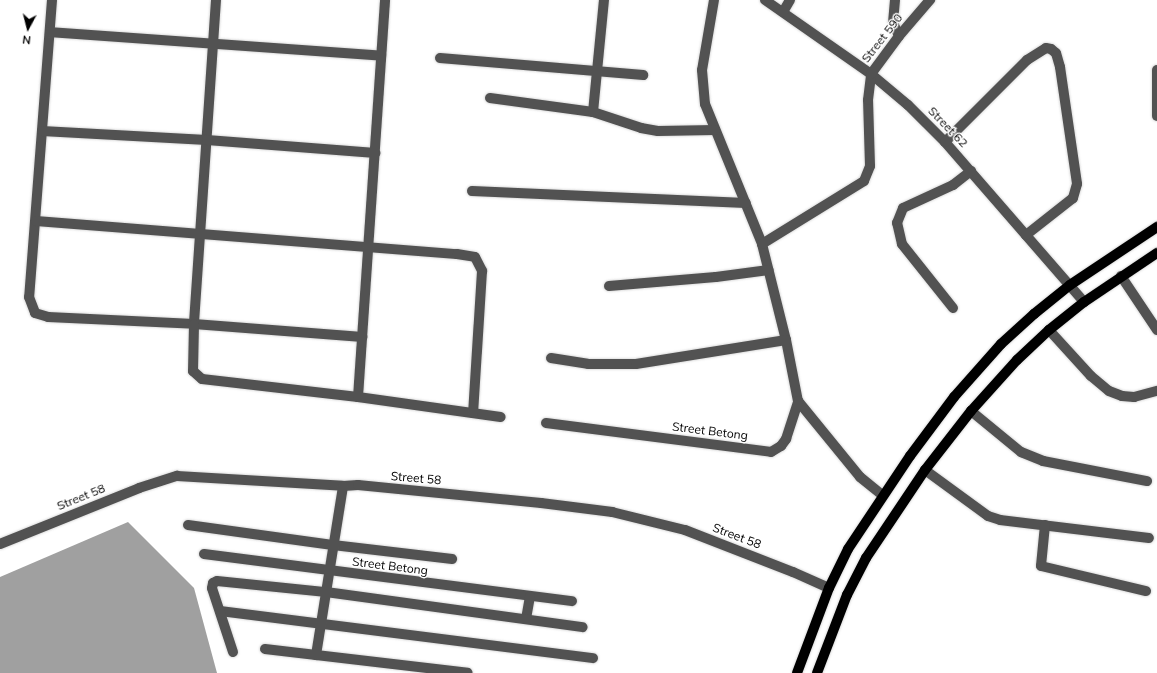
<!DOCTYPE html>
<html>
<head>
<meta charset="utf-8">
<style>
  body { margin:0 }
  #map { position:relative; width:1157px; height:673px; overflow:hidden; background:#fff; font-family:Mulish,sans-serif }
  div>[style] { position:absolute }
  .water>* { inset:0; background:#a0a0a0 }
  .roads { filter:drop-shadow(0 0 1px #dbdbdb) drop-shadow(0 0 1px #dbdbdb) }
  .minor>* { height:10px; margin:-5px; padding:0 5px; transform-origin:5px; border-radius:5px; background:#525252 }
  .major>* { height:10px; margin:-5px; padding:0 5px; transform-origin:5px; border-radius:5px; background:#000 }
  span { translate:-50% -50%; white-space:nowrap; text-align:center; line-height:1.15; -webkit-text-stroke:3px #fff; paint-order:stroke }
  .street-label { font-size:12px; color:#000 }
  .north { position:absolute; left:8px; top:8px; width:40px; height:40px; -webkit-text-stroke:3px #fff; paint-order:stroke; rotate:187deg; font-size:11px; font-weight:700; line-height:16px; text-align:center; color:#000 }
  .north::after { content:''; display:block; margin:auto; width:14px; height:18px; background:#000; clip-path:polygon(50% 0,100% 100%,50% 72%,0 100%) }
</style>
</head>
<body>
<div id="map">
  <div class="water">
    <i style="clip-path:polygon(128px 522px,194px 588px,217px 673px,0 673px,0 577px)"></i>
  </div>
  <div class="roads">
    <div class="minor">
      <i style="left:52px;top:0;width:298px;rotate:94.4deg"></i>
      <i style="left:29px;top:297px;width:17px;rotate:69deg"></i>
      <i style="left:35px;top:313px;width:14px;rotate:17deg"></i>
      <i style="left:48px;top:317px;width:146px;rotate:2.7deg"></i>
      <i style="left:194px;top:324px;width:169px;rotate:4.4deg"></i>
      <i style="left:216px;top:0;width:325px;rotate:93.9deg"></i>
      <i style="left:194px;top:324px;width:47px;rotate:91.2deg"></i>
      <i style="left:193px;top:371px;width:12px;rotate:42deg"></i>
      <i style="left:202px;top:379px;width:157px;rotate:6.6deg"></i>
      <i style="left:358px;top:397px;width:144px;rotate:8deg"></i>
      <i style="left:714px;top:0;width:71px;rotate:99.7deg"></i>
      <i style="left:702px;top:70px;width:34px;rotate:85deg"></i>
      <i style="left:705px;top:104px;width:151px;rotate:67.8deg"></i>
      <i style="left:762px;top:244px;width:99px;rotate:76deg"></i>
      <i style="left:786px;top:340px;width:62px;rotate:78.9deg"></i>
      <i style="left:798px;top:401px;width:98px;rotate:50.8deg"></i>
      <i style="left:860px;top:477px;width:28px;rotate:39deg"></i>
      <i style="left:765px;top:0;width:129px;rotate:34.9deg"></i>
      <i style="left:871px;top:74px;width:48px;rotate:40deg"></i>
      <i style="left:908px;top:105px;width:52px;rotate:45deg"></i>
      <i style="left:945px;top:142px;width:212px;rotate:49deg"></i>
      <i style="left:895px;top:0;width:23px;rotate:95deg"></i>
      <i style="left:893px;top:23px;width:14px;rotate:65deg"></i>
      <i style="left:783px;top:12px;width:14px;rotate:-60deg"></i>
      <i style="left:50px;top:32px;width:332px;rotate:4.1deg"></i>
      <i style="left:440px;top:58px;width:204px;rotate:4.8deg"></i>
      <i style="left:1157px;top:70px;width:46px;rotate:90deg"></i>
      <i style="left:490px;top:98px;width:104px;rotate:7.7deg"></i>
      <i style="left:593px;top:112px;width:51px;rotate:18.4deg"></i>
      <i style="left:641px;top:128px;width:17px;rotate:10deg"></i>
      <i style="left:658px;top:131px;width:57px;rotate:-1deg"></i>
      <i style="left:593px;top:112px;width:113px;rotate:-84.4deg"></i>
      <i style="left:42px;top:131px;width:165px;rotate:3.1deg"></i>
      <i style="left:207px;top:140px;width:169px;rotate:4.4deg"></i>
      <i style="left:945px;top:142px;width:116px;rotate:-45deg"></i>
      <i style="left:1027px;top:60px;width:22px;rotate:-32deg"></i>
      <i style="left:1046px;top:48px;width:5px;rotate:11deg"></i>
      <i style="left:1051px;top:49px;width:6px;rotate:39deg"></i>
      <i style="left:1056px;top:53px;width:15px;rotate:74deg"></i>
      <i style="left:1060px;top:67px;width:118px;rotate:81.7deg"></i>
      <i style="left:1077px;top:184px;width:15px;rotate:106deg"></i>
      <i style="left:1073px;top:198px;width:60px;rotate:141.8deg"></i>
      <i style="left:472px;top:191px;width:274px;rotate:2.5deg"></i>
      <i style="left:36px;top:221px;width:422px;rotate:4.5deg"></i>
      <i style="left:457px;top:254px;width:18px;rotate:9deg"></i>
      <i style="left:475px;top:257px;width:16px;rotate:63deg"></i>
      <i style="left:482px;top:271px;width:142px;rotate:93.6deg"></i>
      <i style="left:762px;top:244px;width:120px;rotate:-31.7deg"></i>
      <i style="left:864px;top:181px;width:16px;rotate:-68deg"></i>
      <i style="left:870px;top:166px;width:66px;rotate:-91.7deg"></i>
      <i style="left:868px;top:100px;width:26px;rotate:-83deg"></i>
      <i style="left:871px;top:74px;width:47px;rotate:-53.6deg"></i>
      <i style="left:899px;top:36px;width:48px;rotate:-49.3deg"></i>
      <i style="left:1121px;top:276px;width:65px;rotate:56.3deg"></i>
      <i style="left:609px;top:286px;width:107px;rotate:-4.8deg"></i>
      <i style="left:716px;top:277px;width:53px;rotate:-7.5deg"></i>
      <i style="left:953px;top:308px;width:82px;rotate:-128.6deg"></i>
      <i style="left:902px;top:244px;width:22px;rotate:-103deg"></i>
      <i style="left:897px;top:223px;width:16px;rotate:-68deg"></i>
      <i style="left:903px;top:208px;width:55px;rotate:-24.7deg"></i>
      <i style="left:953px;top:185px;width:23px;rotate:-38deg"></i>
      <i style="left:1049px;top:330px;width:62px;rotate:47.6deg"></i>
      <i style="left:1091px;top:376px;width:23px;rotate:40deg"></i>
      <i style="left:1109px;top:391px;width:14px;rotate:21deg"></i>
      <i style="left:1122px;top:396px;width:12px;rotate:5deg"></i>
      <i style="left:1134px;top:397px;width:24px;rotate:-15deg"></i>
      <i style="left:551px;top:358px;width:37px;rotate:9deg"></i>
      <i style="left:588px;top:364px;width:48px"></i>
      <i style="left:636px;top:364px;width:152px;rotate:-9.1deg"></i>
      <i style="left:358px;top:397px;width:398px;rotate:-86.1deg"></i>
      <i style="left:971px;top:411px;width:65px;rotate:39.4deg"></i>
      <i style="left:1021px;top:452px;width:24px;rotate:22deg"></i>
      <i style="left:1043px;top:461px;width:106px;rotate:10.9deg"></i>
      <i style="left:546px;top:423px;width:227px;rotate:7.3deg"></i>
      <i style="left:771px;top:452px;width:12px;rotate:-31deg"></i>
      <i style="left:781px;top:446px;width:9px;rotate:-54deg"></i>
      <i style="left:786px;top:439px;width:40px;rotate:-72deg"></i>
      <i style="left:925px;top:470px;width:78px;rotate:36.1deg"></i>
      <i style="left:988px;top:516px;width:13px;rotate:18deg"></i>
      <i style="left:1000px;top:520px;width:150px;rotate:6.9deg"></i>
      <i style="left:188px;top:525px;width:146px;rotate:7.9deg"></i>
      <i style="left:333px;top:545px;width:120px;rotate:6.7deg"></i>
      <i style="left:1045px;top:525px;width:41px;rotate:95.6deg"></i>
      <i style="left:1041px;top:566px;width:108px;rotate:13.4deg"></i>
      <i style="left:0;top:544px;width:150px;rotate:-21.9deg"></i>
      <i style="left:139px;top:488px;width:40px;rotate:-18deg"></i>
      <i style="left:177px;top:476px;width:166px;rotate:3.4deg"></i>
      <i style="left:343px;top:486px;width:15px;rotate:-4deg"></i>
      <i style="left:358px;top:485px;width:184px;rotate:5.6deg"></i>
      <i style="left:541px;top:503px;width:72px;rotate:7.2deg"></i>
      <i style="left:612px;top:512px;width:75px;rotate:13.9deg"></i>
      <i style="left:685px;top:530px;width:116px;rotate:21.3deg"></i>
      <i style="left:793px;top:572px;width:39px;rotate:24deg"></i>
      <i style="left:204px;top:554px;width:371px;rotate:7.3deg"></i>
      <i style="left:220px;top:611px;width:376px;rotate:7.2deg"></i>
      <i style="left:526px;top:619px;width:23px;rotate:-80deg"></i>
      <i style="left:265px;top:649px;width:204px;rotate:6.7deg"></i>
      <i style="left:233px;top:652px;width:67px;rotate:-108.2deg"></i>
      <i style="left:212px;top:588px;width:5px;rotate:-79deg"></i>
      <i style="left:213px;top:583px;width:4px;rotate:-27deg"></i>
      <i style="left:217px;top:581px;width:110px;rotate:5.8deg"></i>
      <i style="left:326px;top:592px;width:259px;rotate:7.8deg"></i>
      <i style="left:316px;top:655px;width:171px;rotate:-80.9deg"></i>
    </div>
    <div class="major">
      <i style="left:797px;top:673px;width:91px;rotate:-69.4deg"></i>
      <i style="left:829px;top:588px;width:43px;rotate:-64deg"></i>
      <i style="left:848px;top:549px;width:112px;rotate:-56.3deg"></i>
      <i style="left:910px;top:456px;width:74px;rotate:-53.3deg"></i>
      <i style="left:954px;top:397px;width:71px;rotate:-48.4deg"></i>
      <i style="left:1001px;top:344px;width:45px;rotate:-42.3deg"></i>
      <i style="left:1034px;top:314px;width:46px;rotate:-38.9deg"></i>
      <i style="left:1070px;top:285px;width:105px;rotate:-33.7deg"></i>
      <i style="left:817px;top:673px;width:84px;rotate:-69deg"></i>
      <i style="left:847px;top:595px;width:42px;rotate:-62.8deg"></i>
      <i style="left:866px;top:558px;width:106px;rotate:-56.2deg"></i>
      <i style="left:925px;top:470px;width:75px;rotate:-52.1deg"></i>
      <i style="left:971px;top:411px;width:69px;rotate:-48deg"></i>
      <i style="left:1017px;top:360px;width:44px;rotate:-43.2deg"></i>
      <i style="left:1049px;top:330px;width:45px;rotate:-38.7deg"></i>
      <i style="left:1084px;top:302px;width:88px;rotate:-33.9deg"></i>
    </div>
  </div>
  <div class="street-label">
    <span style="left:882px;top:38px;rotate:-52deg">Street 590</span>
    <span style="left:948px;top:127px;rotate:46deg">Street 62</span>
    <span style="left:710px;top:431px;rotate:7deg">Street Betong</span>
    <span style="left:416px;top:478px;rotate:5deg">Street 58</span>
    <span style="left:81px;top:497px;rotate:-22deg">Street 58</span>
    <span style="left:737px;top:536px;rotate:21deg">Street 58</span>
    <span style="left:390px;top:566px;rotate:7deg">Street Betong</span>
  </div>
  <div class="north">N</div>
</div>
</body>
</html>
